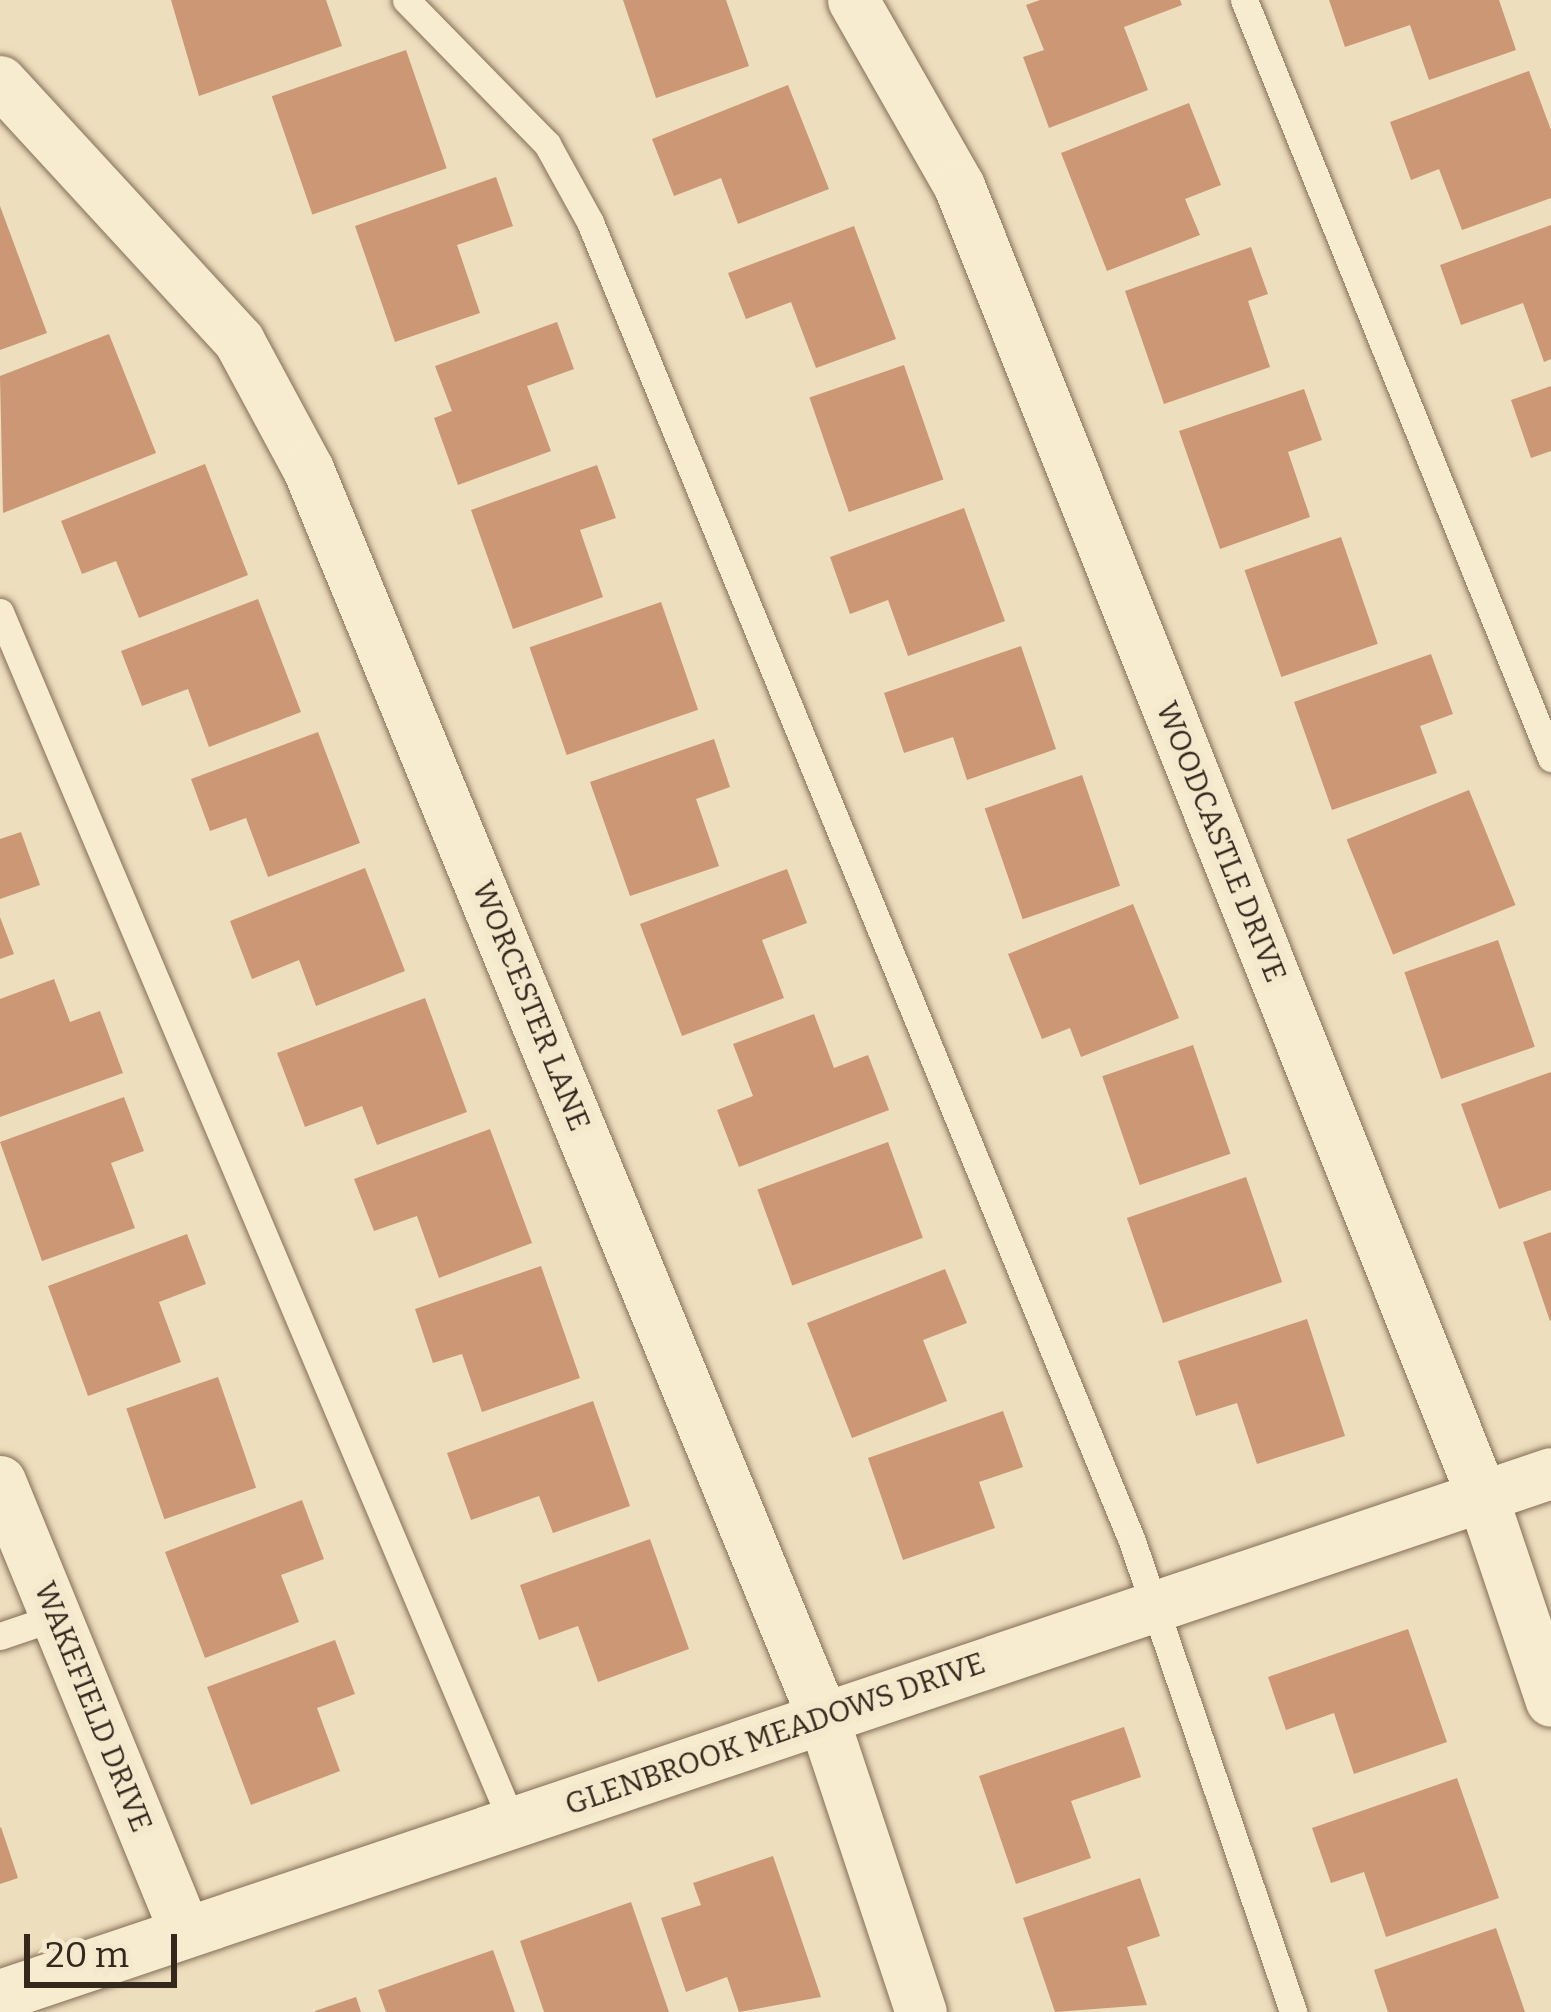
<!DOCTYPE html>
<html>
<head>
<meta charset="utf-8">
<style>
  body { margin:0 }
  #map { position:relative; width:1551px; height:2012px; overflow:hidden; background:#eddebe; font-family:Bitter,serif }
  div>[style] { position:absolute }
  .building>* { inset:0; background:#cb9774; transform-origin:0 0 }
  .roads { filter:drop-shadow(0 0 3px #846f57) drop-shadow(0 0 3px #846f57) }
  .lane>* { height:27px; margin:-13.5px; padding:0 13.5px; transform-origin:13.5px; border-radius:13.5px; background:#f8ecd0 }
  .street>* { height:51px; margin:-25.5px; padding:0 25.5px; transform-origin:25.5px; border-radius:25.5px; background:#f8ecd0 }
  span { translate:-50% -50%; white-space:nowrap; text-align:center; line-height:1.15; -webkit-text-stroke:12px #f4e9cd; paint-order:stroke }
  .street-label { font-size:30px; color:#34271b }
  .scale { position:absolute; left:24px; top:1934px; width:153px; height:54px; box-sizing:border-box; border:6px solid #34271b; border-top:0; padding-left:15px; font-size:36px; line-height:42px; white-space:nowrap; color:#34271b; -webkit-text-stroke:9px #f4e9cd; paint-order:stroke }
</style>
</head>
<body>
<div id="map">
  <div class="building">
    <i style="clip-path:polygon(171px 0,326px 0,342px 46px,199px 96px)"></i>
    <i style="clip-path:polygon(623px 0,726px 0,749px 66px,656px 98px)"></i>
    <i style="clip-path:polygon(1040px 0,1180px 0,1182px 5px,1124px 27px,1148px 90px,1049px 128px,1023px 57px,1044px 50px,1026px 5px)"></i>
    <i style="clip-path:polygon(1329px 0,1499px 0,1516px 50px,1429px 80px,1410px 25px,1345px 47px)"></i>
    <i style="left:406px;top:50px;width:125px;height:142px;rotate:71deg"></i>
    <i style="clip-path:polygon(1529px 71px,1551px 130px,1551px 198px,1462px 230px,1439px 169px,1411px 180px,1390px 122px)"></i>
    <i style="clip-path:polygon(788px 85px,829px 189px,738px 224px,721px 178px,674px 196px,652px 139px)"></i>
    <i style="clip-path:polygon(1189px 103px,1221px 185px,1185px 199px,1200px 235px,1107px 271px,1061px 153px)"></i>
    <i style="clip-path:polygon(496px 177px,513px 226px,457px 245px,480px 313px,395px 342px,355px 226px)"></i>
    <i style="clip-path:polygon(0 206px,47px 333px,0 350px)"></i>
    <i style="clip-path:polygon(1551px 225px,1551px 359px,1544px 362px,1523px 303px,1461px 325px,1440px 265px)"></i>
    <i style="clip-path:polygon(854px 226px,896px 339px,816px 368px,791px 302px,746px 319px,728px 273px)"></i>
    <i style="clip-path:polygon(1251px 247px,1268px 294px,1248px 301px,1270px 367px,1164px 404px,1125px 291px)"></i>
    <i style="clip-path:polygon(557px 322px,574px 369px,527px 386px,551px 451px,458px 485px,434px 418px,452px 411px,435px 366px)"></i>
    <i style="clip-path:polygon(109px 334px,156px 453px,3px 513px,0 376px)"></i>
    <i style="left:904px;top:365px;width:121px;height:100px;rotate:71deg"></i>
    <i style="clip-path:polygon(1551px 386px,1551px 451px,1531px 458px,1511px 400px)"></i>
    <i style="clip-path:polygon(1304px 389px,1322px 440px,1288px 452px,1310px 517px,1220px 549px,1179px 431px)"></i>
    <i style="clip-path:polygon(205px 464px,248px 575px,139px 618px,116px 561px,82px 574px,61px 521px)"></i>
    <i style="clip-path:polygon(597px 465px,616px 518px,580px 530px,603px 597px,513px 629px,471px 510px)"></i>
    <i style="clip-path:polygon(964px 508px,1005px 621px,908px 656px,888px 600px,850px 614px,830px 557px)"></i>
    <i style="left:1341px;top:537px;width:113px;height:102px;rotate:71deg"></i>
    <i style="clip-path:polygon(258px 599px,301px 712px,209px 747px,188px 689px,142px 706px,121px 651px)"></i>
    <i style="left:661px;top:602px;width:114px;height:139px;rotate:71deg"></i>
    <i style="clip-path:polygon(1021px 646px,1056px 749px,967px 780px,953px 737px,904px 753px,884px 693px)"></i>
    <i style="clip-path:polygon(1431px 654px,1453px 714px,1420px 726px,1437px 773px,1332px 810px,1294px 702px)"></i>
    <i style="clip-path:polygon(318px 732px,360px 843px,268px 877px,246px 818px,210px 831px,191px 779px)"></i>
    <i style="clip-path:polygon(714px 739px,730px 787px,696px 799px,719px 866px,630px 896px,590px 782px)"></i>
    <i style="left:1082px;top:775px;width:117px;height:103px;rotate:71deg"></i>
    <i style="left:1469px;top:790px;width:124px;height:132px;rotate:68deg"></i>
    <i style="clip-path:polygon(21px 832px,40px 885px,0 899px,0 839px)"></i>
    <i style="clip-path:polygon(365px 868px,405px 971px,316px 1006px,299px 960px,252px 979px,230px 921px)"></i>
    <i style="clip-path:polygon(787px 869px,807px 923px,762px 940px,784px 998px,682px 1036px,640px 924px)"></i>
    <i style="clip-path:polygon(1133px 904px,1179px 1018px,1081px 1057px,1070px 1028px,1042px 1039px,1008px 954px)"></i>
    <i style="clip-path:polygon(0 917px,14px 954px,0 959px)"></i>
    <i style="left:1498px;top:940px;width:113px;height:99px;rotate:71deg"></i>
    <i style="clip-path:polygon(54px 979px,70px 1022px,100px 1011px,123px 1073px,0 1117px,0 999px)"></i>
    <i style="clip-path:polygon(425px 998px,467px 1112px,377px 1145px,362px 1106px,305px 1127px,277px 1053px)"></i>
    <i style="clip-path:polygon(814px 1014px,834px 1068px,868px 1055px,889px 1110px,739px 1167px,717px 1110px,753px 1096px,733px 1044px)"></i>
    <i style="left:1193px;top:1045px;width:115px;height:96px;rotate:71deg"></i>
    <i style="clip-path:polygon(1551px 1072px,1551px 1190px,1499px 1209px,1461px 1104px)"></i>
    <i style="clip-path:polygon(124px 1097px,144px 1151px,111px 1163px,135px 1228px,42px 1261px,0 1142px)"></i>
    <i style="clip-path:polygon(490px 1129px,532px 1243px,439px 1278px,417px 1216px,374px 1231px,354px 1179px)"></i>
    <i style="left:888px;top:1142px;width:102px;height:139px;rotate:70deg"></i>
    <i style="left:1246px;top:1177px;width:111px;height:126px;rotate:71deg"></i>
    <i style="clip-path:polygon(1551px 1232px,1551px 1320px,1550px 1321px,1523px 1242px)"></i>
    <i style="clip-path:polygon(187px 1234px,206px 1284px,159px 1302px,181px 1362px,88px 1396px,48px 1286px)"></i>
    <i style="clip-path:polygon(541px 1266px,580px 1378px,482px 1412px,462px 1354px,433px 1363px,415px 1309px)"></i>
    <i style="clip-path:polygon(945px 1269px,967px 1323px,923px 1340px,947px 1401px,852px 1438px,807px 1323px)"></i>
    <i style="clip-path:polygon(1307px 1319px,1345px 1436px,1257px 1464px,1237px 1403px,1196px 1416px,1178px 1361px)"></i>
    <i style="left:218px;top:1377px;width:117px;height:97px;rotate:71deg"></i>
    <i style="clip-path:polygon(593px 1401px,630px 1506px,553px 1533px,539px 1496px,471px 1520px,447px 1453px)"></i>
    <i style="clip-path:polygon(1003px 1411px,1023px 1467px,979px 1482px,995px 1528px,903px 1560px,868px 1458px)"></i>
    <i style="clip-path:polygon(302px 1500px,324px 1559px,281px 1575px,299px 1622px,205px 1658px,165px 1552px)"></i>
    <i style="clip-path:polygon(650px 1539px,689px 1649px,598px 1682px,578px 1626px,539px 1640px,520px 1585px)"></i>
    <i style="clip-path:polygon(1408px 1629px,1447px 1742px,1354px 1774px,1334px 1713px,1286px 1730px,1268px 1677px)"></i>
    <i style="clip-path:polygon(335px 1640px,355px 1694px,317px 1708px,340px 1771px,251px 1805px,207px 1687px)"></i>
    <i style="clip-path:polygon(1124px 1727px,1141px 1777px,1071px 1801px,1091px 1858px,1016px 1884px,979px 1776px)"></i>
    <i style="clip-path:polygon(1457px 1778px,1499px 1898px,1386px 1937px,1364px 1872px,1331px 1883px,1312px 1828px)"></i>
    <i style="clip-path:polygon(1px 1827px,18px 1878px,0 1884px,0 1828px)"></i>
    <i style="clip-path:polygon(773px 1856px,821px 1997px,739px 2012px,727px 1977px,686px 1992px,661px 1918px,701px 1905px,693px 1883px)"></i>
    <i style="clip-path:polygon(1140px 1878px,1160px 1936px,1127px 1947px,1147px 2005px,1055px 2012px,1023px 1918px)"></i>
    <i style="clip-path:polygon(631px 1902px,669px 2012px,544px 2012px,520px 1941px)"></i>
    <i style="clip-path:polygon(1496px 1928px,1525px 2012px,1388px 2012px,1374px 1970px)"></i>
    <i style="clip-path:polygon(493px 1950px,515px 2012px,386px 2012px,378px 1990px)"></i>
    <i style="clip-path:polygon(356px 1997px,361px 2012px,315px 2012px,315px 2011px)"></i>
  </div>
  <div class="roads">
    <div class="lane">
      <i style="left:406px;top:0;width:202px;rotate:45.6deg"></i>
      <i style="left:547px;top:144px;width:89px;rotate:61.1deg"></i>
      <i style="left:590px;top:222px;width:1426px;rotate:67.66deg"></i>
      <i style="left:1132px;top:1541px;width:498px;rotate:71.1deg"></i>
      <i style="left:1244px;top:0;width:818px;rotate:67.95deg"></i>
      <i style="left:0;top:612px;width:1314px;rotate:67.06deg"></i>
      <i style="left:0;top:1636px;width:59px;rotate:-18.7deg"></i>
    </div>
    <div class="street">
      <i style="left:853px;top:0;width:214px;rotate:60.3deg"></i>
      <i style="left:959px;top:186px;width:1411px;rotate:68.24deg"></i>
      <i style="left:1482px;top:1496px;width:216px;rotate:71.4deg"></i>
      <i style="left:0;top:81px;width:353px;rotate:47.4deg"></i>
      <i style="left:239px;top:341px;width:145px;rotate:61.7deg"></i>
      <i style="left:308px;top:469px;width:1351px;rotate:67.59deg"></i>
      <i style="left:823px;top:1718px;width:310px;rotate:71.6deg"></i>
      <i style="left:0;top:1481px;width:488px;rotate:67.7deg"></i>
      <i style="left:0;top:1995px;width:1636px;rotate:-18.6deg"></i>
    </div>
  </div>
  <div class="street-label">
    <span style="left:1221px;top:842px;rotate:68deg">WOODCASTLE DRIVE</span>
    <span style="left:531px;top:1006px;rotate:68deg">WORCESTER LANE</span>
    <span style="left:93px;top:1707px;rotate:68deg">WAKEFIELD DRIVE</span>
    <span style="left:775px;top:1734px;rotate:-19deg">GLENBROOK MEADOWS DRIVE</span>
  </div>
  <div class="scale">20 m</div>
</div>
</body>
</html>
